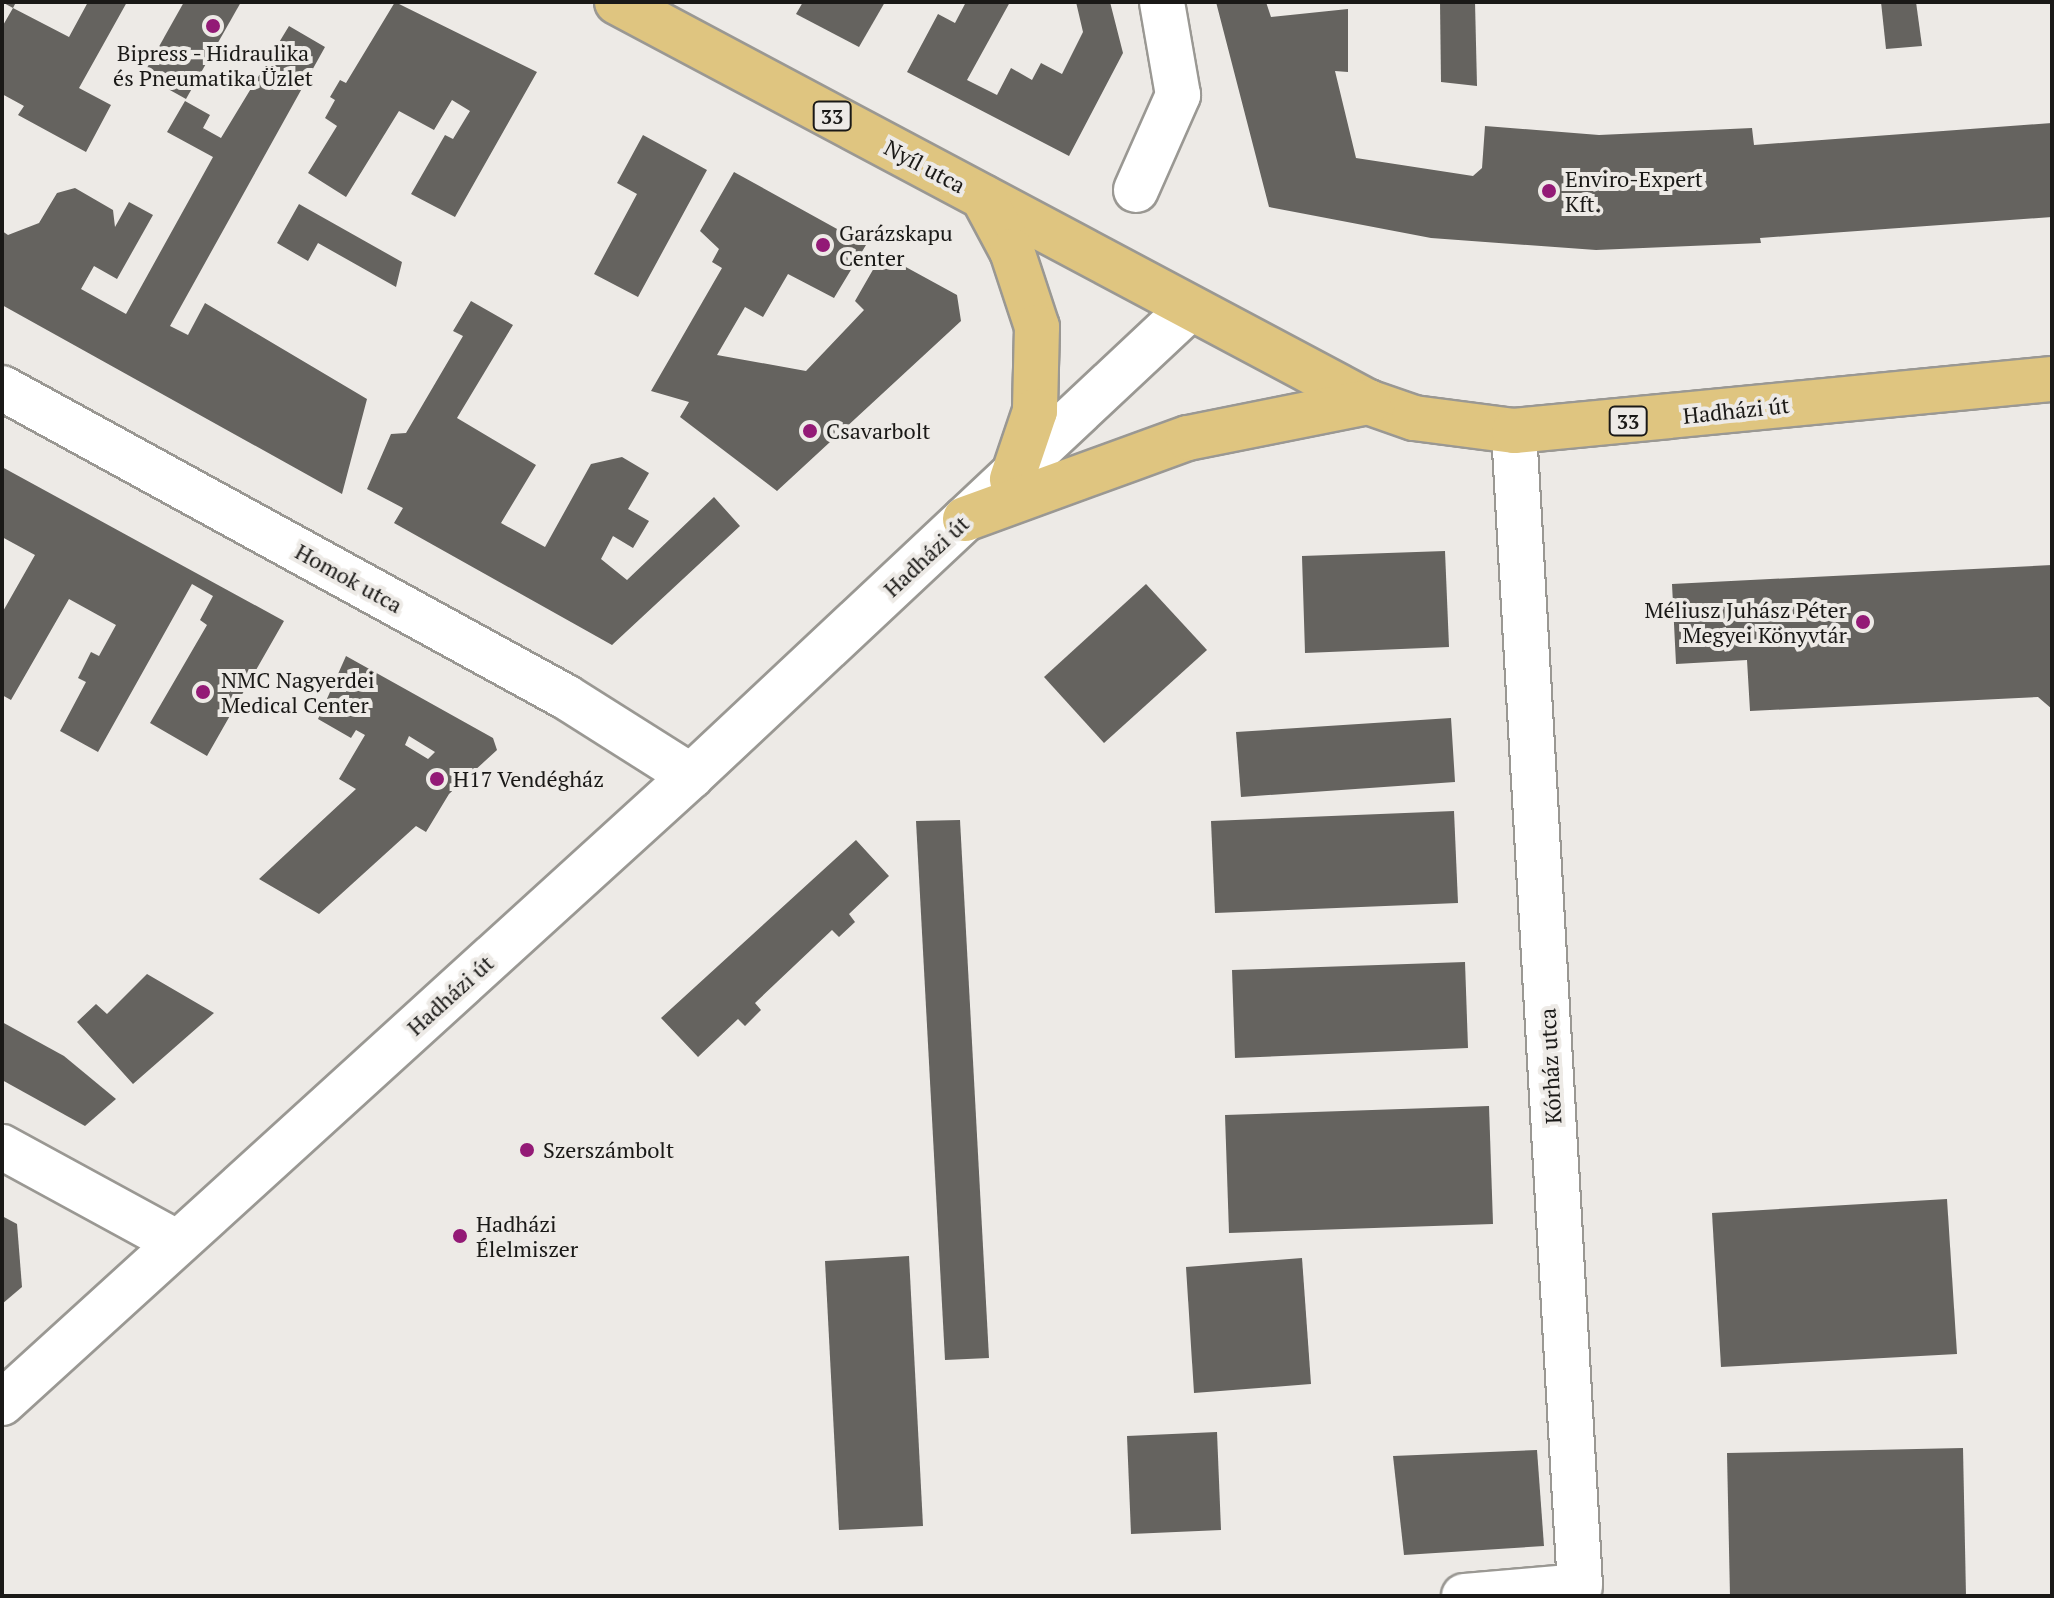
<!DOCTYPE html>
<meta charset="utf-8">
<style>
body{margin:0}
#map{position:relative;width:2054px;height:1598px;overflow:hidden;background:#edeae6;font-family:"PT Serif",serif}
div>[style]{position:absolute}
.building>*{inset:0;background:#65635f}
.roads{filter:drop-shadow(2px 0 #9a9893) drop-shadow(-2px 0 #9a9893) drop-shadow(0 2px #9a9893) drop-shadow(0 -2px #9a9893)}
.street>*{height:44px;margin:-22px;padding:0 22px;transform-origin:22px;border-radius:22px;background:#fff}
.secondary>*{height:44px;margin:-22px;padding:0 22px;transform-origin:22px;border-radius:22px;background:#fff}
.primary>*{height:44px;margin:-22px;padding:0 22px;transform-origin:22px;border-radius:22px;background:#dfc580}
.dots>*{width:22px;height:22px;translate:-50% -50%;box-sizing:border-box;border:4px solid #edeae6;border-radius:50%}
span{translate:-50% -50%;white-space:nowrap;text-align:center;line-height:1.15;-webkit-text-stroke:8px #edeae6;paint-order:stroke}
.shield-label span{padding:2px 6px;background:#edeae6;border:2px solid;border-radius:6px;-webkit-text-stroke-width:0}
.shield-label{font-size:20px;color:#1a1917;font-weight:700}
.poi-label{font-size:22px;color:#1a1917}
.left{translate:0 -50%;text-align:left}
.right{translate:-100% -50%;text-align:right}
.street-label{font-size:22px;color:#1a1917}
.frame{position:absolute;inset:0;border:4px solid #1a1917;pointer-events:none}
</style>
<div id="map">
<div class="building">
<div style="clip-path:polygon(2px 2px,16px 2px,13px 8px,69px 37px,88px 2px,127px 2px,79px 88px,111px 105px,86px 152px,18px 115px,24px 106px,2px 94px,2px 27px,13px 8px)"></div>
<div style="clip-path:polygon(184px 2px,241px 2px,186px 99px,143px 75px)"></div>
<div style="clip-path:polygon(395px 2px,537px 72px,455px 217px,411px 194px,445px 135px,453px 139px,470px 111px,452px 100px,434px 130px,399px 111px,346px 197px,308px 173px,337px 126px,325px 118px,335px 100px,330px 97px,340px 80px,346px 83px)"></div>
<div style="clip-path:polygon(803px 2px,885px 2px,859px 47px,796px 14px)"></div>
<div style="clip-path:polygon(966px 2px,1010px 2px,967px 80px,997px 95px,1011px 68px,1032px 80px,1041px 63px,1062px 74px,1083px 32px,1076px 2px,1110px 2px,1123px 53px,1069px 156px,907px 72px,938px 14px,955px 23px)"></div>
<div style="clip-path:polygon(1216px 2px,1266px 2px,1271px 17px,1348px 9px,1348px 72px,1335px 71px,1356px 158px,1473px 176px,1482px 168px,1485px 126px,1599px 135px,1752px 128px,1754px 145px,2052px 123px,2052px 217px,1760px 238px,1761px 243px,1596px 250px,1431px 238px,1269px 207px)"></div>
<div style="clip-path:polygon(1440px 2px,1475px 2px,1477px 86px,1441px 82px)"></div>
<div style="clip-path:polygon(1881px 2px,1916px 2px,1922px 46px,1886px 49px)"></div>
<div style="clip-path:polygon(289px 26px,325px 47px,170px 326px,188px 335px,205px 303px,367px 399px,342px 494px,2px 305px,2px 231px,8px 235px,39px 223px,57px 193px,75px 188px,113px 210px,115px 227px,129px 202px,153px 215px,117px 279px,94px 266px,81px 289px,126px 314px,213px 157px,167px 132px,185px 101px,210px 115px,203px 128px,221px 138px)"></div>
<div style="clip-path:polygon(643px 135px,707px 170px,638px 297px,594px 274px,637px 194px,617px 183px)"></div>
<div style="clip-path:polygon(734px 172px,866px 245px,834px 298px,788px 274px,763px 317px,745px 307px,717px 355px,806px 371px,864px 310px,855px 301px,882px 254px,957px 295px,961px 321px,777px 491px,680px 417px,689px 402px,651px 391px,722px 268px,712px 262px,719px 249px,700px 231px)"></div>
<div style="clip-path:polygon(299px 204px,402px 262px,396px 287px,318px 243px,308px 261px,277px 243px)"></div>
<div style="clip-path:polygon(471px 301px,513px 325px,457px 418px,536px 465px,501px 523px,545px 547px,591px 464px,622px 457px,649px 473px,628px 509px,649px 521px,633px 548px,613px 536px,601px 559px,627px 580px,714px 497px,740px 526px,612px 645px,394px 523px,403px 508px,367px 489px,391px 434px,406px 433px,463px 336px,453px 331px)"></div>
<div style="clip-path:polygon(2px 467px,284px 621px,207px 756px,150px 723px,207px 625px,200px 620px,213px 596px,192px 584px,98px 752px,60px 731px,86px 682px,78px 678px,91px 652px,99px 656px,116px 625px,69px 599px,11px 700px,2px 695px,2px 613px,35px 555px,2px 537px)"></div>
<div style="clip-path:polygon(1445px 551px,1449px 647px,1305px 653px,1302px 556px)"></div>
<div style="clip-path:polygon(2052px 565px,2052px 709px,2038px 697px,1750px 711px,1747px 660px,1676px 664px,1672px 584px)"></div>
<div style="clip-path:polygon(1146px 584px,1207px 650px,1104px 743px,1044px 677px)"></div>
<div style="clip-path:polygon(evenodd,346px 656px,493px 738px,497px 750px,449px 794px,426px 832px,416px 826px,319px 914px,259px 879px,356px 789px,339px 779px,365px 735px,356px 730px,351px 738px,318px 719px,346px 656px,409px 736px,435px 752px,428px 759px,405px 745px,409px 736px)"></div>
<div style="clip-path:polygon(1451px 718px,1455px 782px,1241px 797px,1236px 732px)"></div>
<div style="clip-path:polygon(1454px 811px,1458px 903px,1215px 913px,1211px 821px)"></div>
<div style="clip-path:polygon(960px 820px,989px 1358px,945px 1360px,916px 821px)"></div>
<div style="clip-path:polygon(856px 840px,889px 876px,849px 914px,855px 922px,839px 937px,832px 930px,755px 1003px,761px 1010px,745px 1026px,738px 1019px,698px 1057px,661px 1018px)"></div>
<div style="clip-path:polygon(1465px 962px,1468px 1048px,1235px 1058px,1232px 970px)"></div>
<div style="clip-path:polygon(147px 974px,214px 1013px,133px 1084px,77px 1022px,96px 1004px,107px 1014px)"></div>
<div style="clip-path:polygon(2px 1022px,64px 1056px,116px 1099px,85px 1126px,2px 1080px)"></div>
<div style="clip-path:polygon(1489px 1106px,1493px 1224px,1229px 1233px,1225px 1115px)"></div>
<div style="clip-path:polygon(1947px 1199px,1957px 1354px,1721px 1367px,1712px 1213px)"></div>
<div style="clip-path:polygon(2px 1216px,17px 1224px,22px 1287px,2px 1304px)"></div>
<div style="clip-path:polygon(909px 1256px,923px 1526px,839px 1530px,825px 1261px)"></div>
<div style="clip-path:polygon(1302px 1258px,1311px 1384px,1194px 1393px,1186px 1267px)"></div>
<div style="clip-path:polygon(1217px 1432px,1221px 1530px,1131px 1534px,1127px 1436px)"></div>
<div style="clip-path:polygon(1963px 1448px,1966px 1596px,1730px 1596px,1727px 1453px)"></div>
<div style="clip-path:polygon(1537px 1450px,1544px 1546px,1404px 1555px,1393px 1456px)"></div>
</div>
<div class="roads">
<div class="street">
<div style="left:1136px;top:190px;width:104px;rotate:-66.1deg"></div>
<div style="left:1178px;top:95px;width:94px;rotate:-99.8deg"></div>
<div style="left:2px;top:388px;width:643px;rotate:28.72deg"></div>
<div style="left:566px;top:697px;width:148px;rotate:32.3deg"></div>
<div style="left:2px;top:1147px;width:200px;rotate:28.6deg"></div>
<div style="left:1464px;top:1596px;width:116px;rotate:-4.9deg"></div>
<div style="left:1580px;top:1586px;width:1157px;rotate:-93.27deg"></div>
</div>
<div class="secondary">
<div style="left:2px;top:1403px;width:932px;rotate:-42.3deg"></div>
<div style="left:691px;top:776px;width:684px;rotate:-43.16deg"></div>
</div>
<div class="primary">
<div style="left:617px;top:2px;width:851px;rotate:28.04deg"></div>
<div style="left:1368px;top:402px;width:49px;rotate:19.2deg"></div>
<div style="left:1414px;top:418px;width:101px;rotate:7.4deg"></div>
<div style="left:1514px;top:431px;width:541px;rotate:-5.52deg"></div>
<div style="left:983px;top:197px;width:61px;rotate:61.8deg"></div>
<div style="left:1012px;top:251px;width:80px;rotate:71.8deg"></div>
<div style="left:1037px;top:327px;width:84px;rotate:91.4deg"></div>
<div style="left:1035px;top:411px;width:72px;rotate:108.7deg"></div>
<div style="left:965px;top:519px;width:237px;rotate:-20deg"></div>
<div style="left:1188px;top:438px;width:184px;rotate:-11.3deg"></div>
</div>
</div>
<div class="dots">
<div style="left:213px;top:26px;background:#931a76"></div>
<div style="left:1549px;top:191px;background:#931a76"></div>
<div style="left:823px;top:245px;background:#931a76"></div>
<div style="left:810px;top:431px;background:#931a76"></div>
<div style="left:1863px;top:622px;background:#931a76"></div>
<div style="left:203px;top:692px;background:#931a76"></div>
<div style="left:437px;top:779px;background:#931a76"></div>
<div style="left:527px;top:1150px;background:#931a76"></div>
<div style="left:460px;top:1236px;background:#931a76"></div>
</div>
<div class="shield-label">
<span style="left:832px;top:116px">33</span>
<span style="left:1628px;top:421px">33</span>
</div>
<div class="poi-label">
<span style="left:213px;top:65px">Bipress - Hidraulika<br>és Pneumatika Üzlet</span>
<span class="left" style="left:1565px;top:191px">Enviro-Expert<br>Kft.</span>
<span class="left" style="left:839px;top:245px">Garázskapu<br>Center</span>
<span class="left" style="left:826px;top:431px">Csavarbolt</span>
<span class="right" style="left:1847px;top:622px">Méliusz Juhász Péter<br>Megyei Könyvtár</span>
<span class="left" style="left:221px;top:692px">NMC Nagyerdei<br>Medical Center</span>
<span class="left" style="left:453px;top:779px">H17 Vendégház</span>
<span class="left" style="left:543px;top:1150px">Szerszámbolt</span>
<span class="left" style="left:476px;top:1236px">Hadházi<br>Élelmiszer</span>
</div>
<div class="street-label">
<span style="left:925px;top:166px;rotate:28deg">Nyíl utca</span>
<span style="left:1736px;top:410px;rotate:-6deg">Hadházi út</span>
<span style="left:926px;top:556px;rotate:-43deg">Hadházi út</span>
<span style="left:349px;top:578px;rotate:29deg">Homok utca</span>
<span style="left:450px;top:995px;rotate:-42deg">Hadházi út</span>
<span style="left:1550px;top:1066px;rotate:-93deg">Kórház utca</span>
</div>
<div class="frame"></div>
</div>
